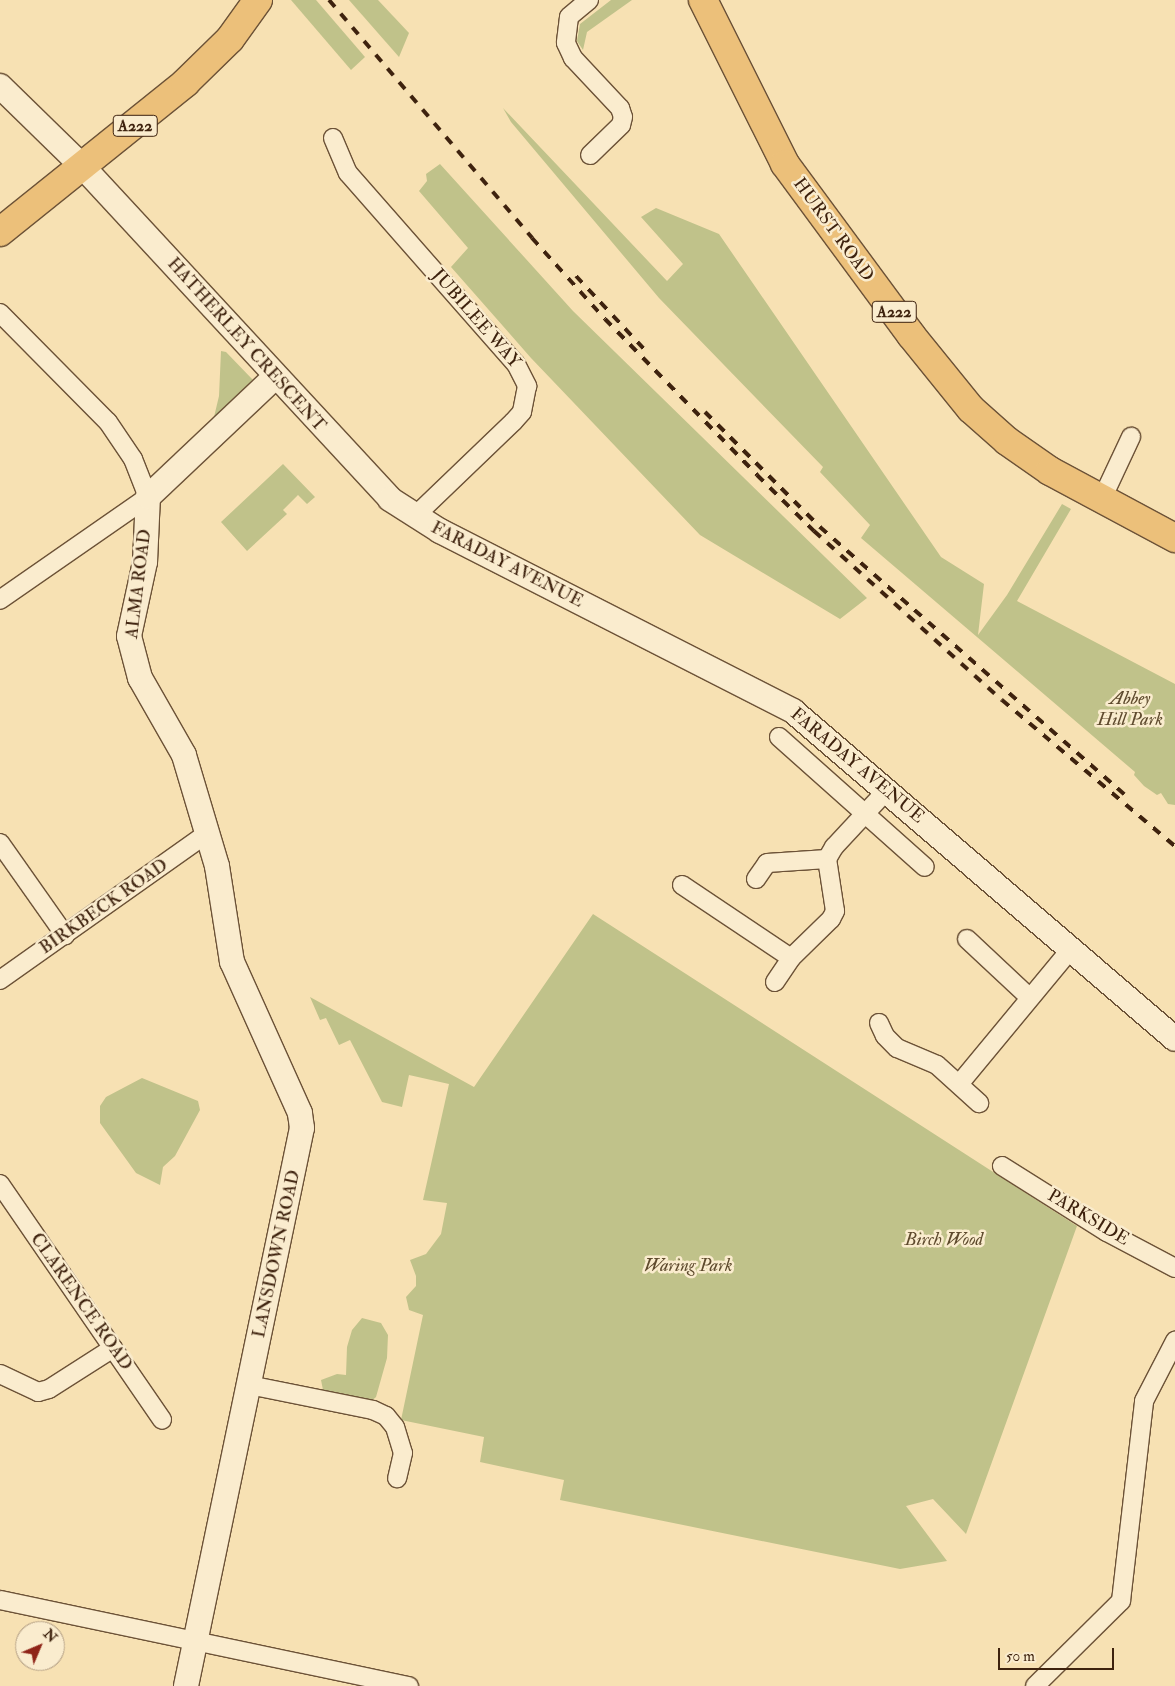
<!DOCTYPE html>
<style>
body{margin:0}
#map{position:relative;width:1175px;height:1686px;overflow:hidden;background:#f7e1b3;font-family:"IM FELL Double Pica",serif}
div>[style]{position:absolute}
.green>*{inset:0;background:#c0c28a}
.roads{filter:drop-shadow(1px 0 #6c5237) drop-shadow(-1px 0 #6c5237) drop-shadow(0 1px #6c5237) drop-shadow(0 -1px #6c5237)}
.street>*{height:18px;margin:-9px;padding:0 9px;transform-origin:9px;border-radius:9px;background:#faecce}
.secondary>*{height:24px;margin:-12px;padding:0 12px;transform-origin:12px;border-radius:12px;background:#faecce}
.primary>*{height:28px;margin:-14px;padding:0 14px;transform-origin:14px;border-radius:14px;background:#ecc07a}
.rail>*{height:4px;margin-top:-2px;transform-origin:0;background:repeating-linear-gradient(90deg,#3e220e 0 9px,transparent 0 18px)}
span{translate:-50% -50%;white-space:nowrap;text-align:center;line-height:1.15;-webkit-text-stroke:5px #faecce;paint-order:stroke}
.shield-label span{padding:1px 4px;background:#faecce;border:1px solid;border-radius:4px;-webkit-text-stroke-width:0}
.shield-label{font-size:16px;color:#3e220e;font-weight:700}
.street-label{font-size:18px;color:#3e220e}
.park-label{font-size:18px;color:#5e4a2d;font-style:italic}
.north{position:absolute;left:15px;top:1621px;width:50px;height:50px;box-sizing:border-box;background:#faecce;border:1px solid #af9b81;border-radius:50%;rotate:45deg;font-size:14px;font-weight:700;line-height:20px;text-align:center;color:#3e220e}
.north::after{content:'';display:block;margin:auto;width:18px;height:22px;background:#8f2418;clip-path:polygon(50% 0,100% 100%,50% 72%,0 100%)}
.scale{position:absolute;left:998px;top:1648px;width:116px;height:22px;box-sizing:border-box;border:2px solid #3e220e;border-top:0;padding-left:6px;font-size:15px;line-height:18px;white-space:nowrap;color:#3e220e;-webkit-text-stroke:4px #faecce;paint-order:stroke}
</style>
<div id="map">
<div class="green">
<div style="clip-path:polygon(291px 0,316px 0,365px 57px,351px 70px)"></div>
<div style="clip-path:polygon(349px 0,378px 0,409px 33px,399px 57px)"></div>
<div style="clip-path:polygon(611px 0,632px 0,587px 32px,583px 50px,577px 41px,580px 24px)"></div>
<div style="clip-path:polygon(503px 108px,667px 281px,683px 264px,641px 217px,656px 208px,719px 234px,941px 557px,984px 584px,978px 635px,1007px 595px,1062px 504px,1071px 509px,1017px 601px,1175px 684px,1175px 805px,1168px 804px,1161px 793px,1157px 795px,1144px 786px,1134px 775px,1135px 772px,861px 538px,870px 525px,820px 472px,823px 467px,659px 298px,511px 122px)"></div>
<div style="clip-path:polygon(440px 164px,573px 311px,867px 598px,840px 619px,700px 535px,531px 358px,451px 267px,468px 248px,419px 191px,427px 181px,426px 174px)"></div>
<div style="clip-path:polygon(221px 351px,226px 352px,253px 380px,214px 417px,219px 396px)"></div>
<div style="clip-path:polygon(283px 464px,315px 497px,307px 504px,298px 495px,283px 510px,287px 514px,247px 551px,221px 522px)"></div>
<div style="clip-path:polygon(593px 914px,1077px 1226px,966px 1534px,933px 1499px,906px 1506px,947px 1561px,900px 1569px,560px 1500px,564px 1480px,480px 1462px,484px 1437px,401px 1420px,423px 1315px,409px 1310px,406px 1297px,416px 1286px,416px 1276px,410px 1260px,426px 1254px,441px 1234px,447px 1203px,423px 1200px,449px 1084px,409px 1075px,402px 1107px,382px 1102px,350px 1040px,339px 1045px,326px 1018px,320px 1020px,310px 997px,474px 1087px)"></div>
<div style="clip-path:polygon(142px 1078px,198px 1101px,200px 1110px,175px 1156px,163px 1167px,160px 1185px,136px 1173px,100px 1123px,100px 1106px,106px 1097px)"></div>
<div style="clip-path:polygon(362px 1318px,381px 1323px,388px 1335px,387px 1358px,376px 1397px,368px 1404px,324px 1395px,321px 1380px,337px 1374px,346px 1375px,347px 1347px,352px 1330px)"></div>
</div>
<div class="roads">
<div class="street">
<div style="left:589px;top:0;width:26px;rotate:140deg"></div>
<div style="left:569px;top:17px;width:26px;rotate:97deg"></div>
<div style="left:566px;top:43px;width:17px;rotate:65deg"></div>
<div style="left:573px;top:58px;width:69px;rotate:46.8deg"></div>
<div style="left:620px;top:108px;width:9px;rotate:72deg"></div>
<div style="left:623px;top:117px;width:8px;rotate:104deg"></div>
<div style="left:621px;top:125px;width:43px;rotate:135.9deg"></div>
<div style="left:333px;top:138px;width:38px;rotate:67deg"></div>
<div style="left:348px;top:173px;width:254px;rotate:48.7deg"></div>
<div style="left:516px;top:364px;width:25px;rotate:63deg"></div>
<div style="left:527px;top:386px;width:26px;rotate:101deg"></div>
<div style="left:522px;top:412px;width:13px;rotate:132deg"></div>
<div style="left:513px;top:422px;width:136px;rotate:136.2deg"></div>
<div style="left:0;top:313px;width:153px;rotate:45.3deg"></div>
<div style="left:108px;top:422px;width:45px;rotate:56deg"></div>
<div style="left:133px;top:459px;width:41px;rotate:68.5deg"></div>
<div style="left:148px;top:497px;width:180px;rotate:145.2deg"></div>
<div style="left:1101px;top:501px;width:71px;rotate:-64.9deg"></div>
<div style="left:779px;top:737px;width:195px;rotate:41.7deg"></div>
<div style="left:0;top:843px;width:113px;rotate:54.8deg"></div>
<div style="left:756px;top:879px;width:19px;rotate:-55deg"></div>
<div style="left:767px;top:863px;width:60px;rotate:-3.8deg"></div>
<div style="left:682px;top:885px;width:131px;rotate:33.8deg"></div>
<div style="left:791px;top:958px;width:56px;rotate:-44.3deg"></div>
<div style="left:831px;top:919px;width:9px;rotate:-63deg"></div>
<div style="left:835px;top:911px;width:53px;rotate:-98.7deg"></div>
<div style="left:827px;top:859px;width:14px;rotate:-60deg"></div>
<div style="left:834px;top:847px;width:78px;rotate:-47.1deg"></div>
<div style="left:967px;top:939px;width:85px;rotate:43.1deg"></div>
<div style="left:0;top:980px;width:255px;rotate:-35.3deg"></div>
<div style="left:775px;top:982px;width:29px;rotate:-56deg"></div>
<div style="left:879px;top:1023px;width:14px;rotate:65deg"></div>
<div style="left:885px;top:1036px;width:17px;rotate:45deg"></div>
<div style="left:897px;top:1048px;width:43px;rotate:23deg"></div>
<div style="left:937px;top:1065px;width:57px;rotate:42.1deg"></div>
<div style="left:960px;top:1083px;width:173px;rotate:-50.4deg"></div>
<div style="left:1002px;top:1166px;width:124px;rotate:32.2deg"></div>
<div style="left:1107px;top:1232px;width:77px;rotate:27.9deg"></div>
<div style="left:0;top:1184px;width:286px;rotate:55.5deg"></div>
<div style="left:0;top:1374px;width:42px;rotate:25.3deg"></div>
<div style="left:38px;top:1392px;width:11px;rotate:-15deg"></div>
<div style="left:49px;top:1389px;width:76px;rotate:-32.6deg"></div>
<div style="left:249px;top:1385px;width:126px;rotate:11.4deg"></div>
<div style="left:373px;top:1410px;width:14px;rotate:25deg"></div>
<div style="left:386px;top:1416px;width:14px;rotate:51deg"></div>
<div style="left:395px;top:1427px;width:27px;rotate:73deg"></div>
<div style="left:403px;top:1453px;width:26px;rotate:103deg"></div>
<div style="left:0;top:1600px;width:418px;rotate:11.9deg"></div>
<div style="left:1035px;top:1686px;width:121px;rotate:-44.7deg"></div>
<div style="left:1121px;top:1601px;width:201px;rotate:-83.4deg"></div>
<div style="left:1144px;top:1401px;width:68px;rotate:-62.7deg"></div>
</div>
<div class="secondary">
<div style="left:0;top:86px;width:116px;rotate:44.3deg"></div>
<div style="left:83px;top:167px;width:452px;rotate:47.2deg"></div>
<div style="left:390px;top:499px;width:59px;rotate:32.6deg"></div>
<div style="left:440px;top:531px;width:396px;rotate:27deg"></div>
<div style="left:793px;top:711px;width:503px;rotate:40.65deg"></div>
<div style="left:186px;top:1686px;width:570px;rotate:-78.26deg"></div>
<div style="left:302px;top:1128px;width:15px;rotate:-98deg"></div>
<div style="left:300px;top:1113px;width:166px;rotate:-114.2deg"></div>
<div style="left:232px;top:962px;width:97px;rotate:-98.9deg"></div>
<div style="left:217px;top:866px;width:116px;rotate:-106.6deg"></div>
<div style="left:184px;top:755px;width:89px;rotate:-119.7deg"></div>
<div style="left:140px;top:678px;width:43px;rotate:-104.7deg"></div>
<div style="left:129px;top:636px;width:76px;rotate:-77.8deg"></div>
<div style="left:145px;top:562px;width:65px;rotate:-87.4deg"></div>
<div style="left:148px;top:497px;width:175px;rotate:-43.4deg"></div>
</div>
<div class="primary">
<div style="left:703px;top:0;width:183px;rotate:63.4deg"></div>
<div style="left:785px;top:164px;width:212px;rotate:53.6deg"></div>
<div style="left:911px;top:335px;width:95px;rotate:51deg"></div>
<div style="left:971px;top:409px;width:48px;rotate:41.6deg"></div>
<div style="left:1007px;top:441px;width:52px;rotate:34.9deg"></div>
<div style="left:1050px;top:471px;width:142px;rotate:28.2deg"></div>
<div style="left:0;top:232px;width:238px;rotate:-38.8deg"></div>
<div style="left:185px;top:83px;width:63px;rotate:-44.4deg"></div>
<div style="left:230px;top:39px;width:48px;rotate:-54.3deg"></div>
</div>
</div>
<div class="rail">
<div style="left:329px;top:0;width:313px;rotate:49.5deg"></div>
<div style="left:532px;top:238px;width:109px;rotate:48deg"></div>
<div style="left:605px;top:319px;width:218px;rotate:45.7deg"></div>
<div style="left:757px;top:475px;width:80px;rotate:44.5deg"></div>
<div style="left:814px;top:531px;width:253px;rotate:42deg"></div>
<div style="left:1002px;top:700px;width:226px;rotate:40.2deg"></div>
<div style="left:576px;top:276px;width:103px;rotate:47deg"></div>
<div style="left:705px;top:412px;width:163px;rotate:45deg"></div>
<div style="left:820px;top:527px;width:405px;rotate:41.3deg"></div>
</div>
<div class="shield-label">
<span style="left:135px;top:126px">A222</span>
<span style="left:894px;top:312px">A222</span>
</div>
<div class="street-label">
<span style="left:833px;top:230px;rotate:54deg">HURST ROAD</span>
<span style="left:476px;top:319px;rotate:49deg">JUBILEE WAY</span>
<span style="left:246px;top:345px;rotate:48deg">HATHERLEY CRESCENT</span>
<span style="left:507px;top:565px;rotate:27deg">FARADAY AVENUE</span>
<span style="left:139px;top:584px;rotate:-83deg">ALMA ROAD</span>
<span style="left:857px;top:766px;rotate:40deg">FARADAY AVENUE</span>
<span style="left:104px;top:907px;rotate:-35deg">BIRKBECK ROAD</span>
<span style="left:1088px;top:1218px;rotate:31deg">PARKSIDE</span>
<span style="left:277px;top:1254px;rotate:-78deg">LANSDOWN ROAD</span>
<span style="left:81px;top:1302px;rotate:55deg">CLARENCE ROAD</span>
</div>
<div class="park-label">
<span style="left:1130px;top:710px">Abbey<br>Hill Park</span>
<span style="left:944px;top:1240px">Birch Wood</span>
<span style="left:688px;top:1266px">Waring Park</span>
</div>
<div class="north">N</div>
<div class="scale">50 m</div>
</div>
